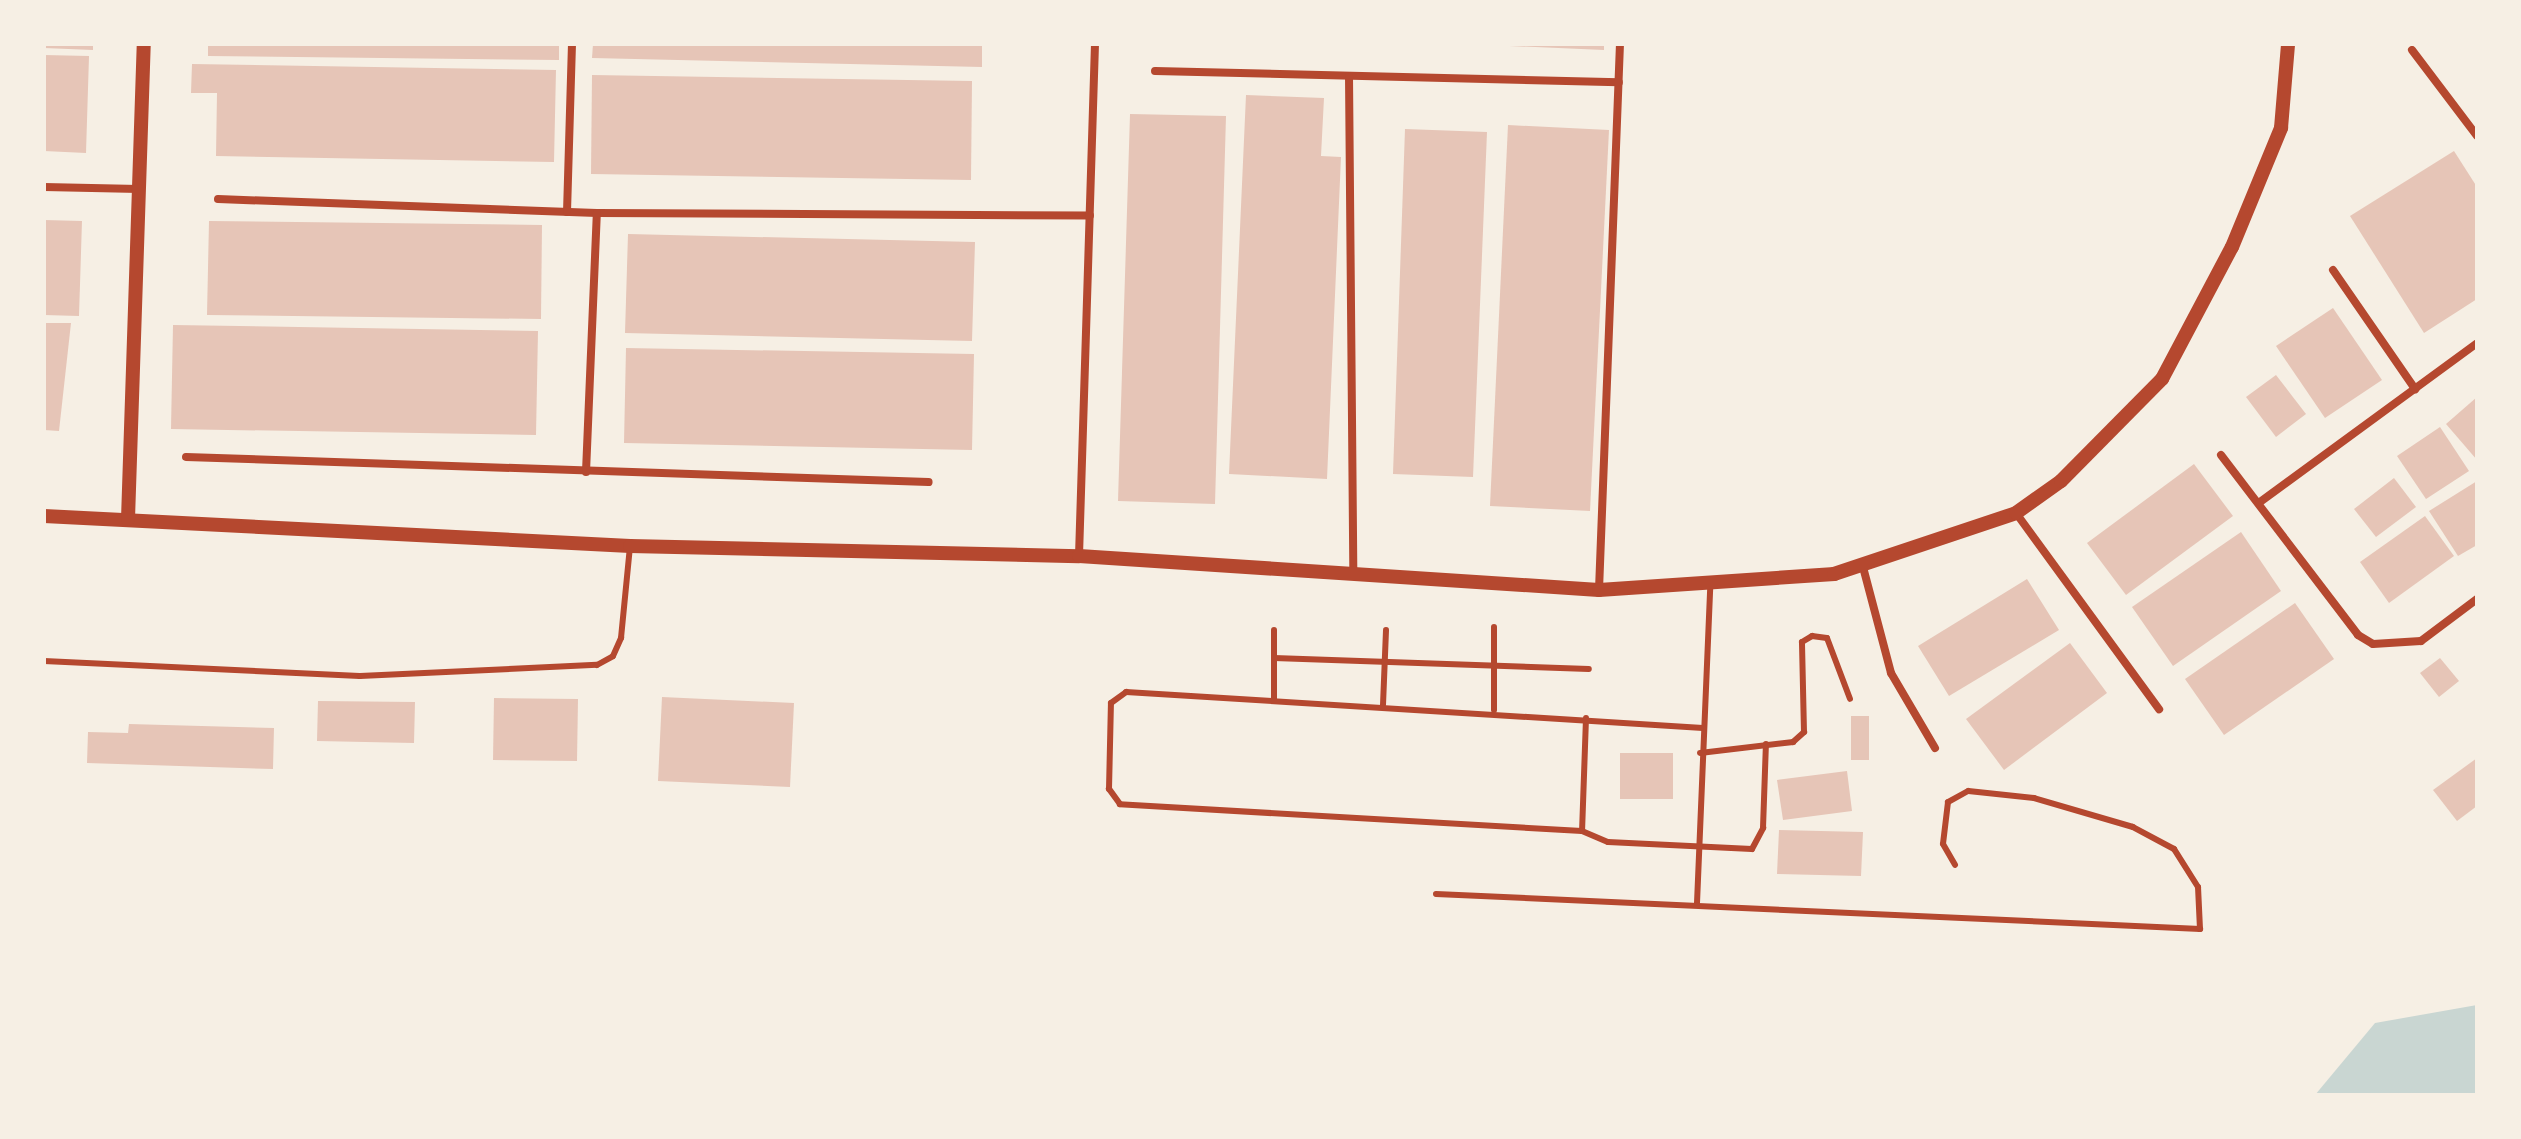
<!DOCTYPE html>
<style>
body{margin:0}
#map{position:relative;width:2521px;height:1139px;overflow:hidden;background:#f6efe4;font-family:"Sofia Sans Condensed",sans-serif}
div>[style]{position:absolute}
.water>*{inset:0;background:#c9d6d2}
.building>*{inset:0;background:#e6c5b7}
.service>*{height:6px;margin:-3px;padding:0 3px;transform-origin:3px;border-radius:3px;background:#b5482f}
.minor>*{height:8px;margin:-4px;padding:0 4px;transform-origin:4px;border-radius:4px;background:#b5482f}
.tertiary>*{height:14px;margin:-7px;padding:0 7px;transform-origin:7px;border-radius:7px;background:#b5482f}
span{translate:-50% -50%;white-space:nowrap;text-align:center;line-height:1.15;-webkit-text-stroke:7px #f6efe4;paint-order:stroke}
.frame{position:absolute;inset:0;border:46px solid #f6efe4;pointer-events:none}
</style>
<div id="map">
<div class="water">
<div style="clip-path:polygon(2477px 1005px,2477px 1095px,2315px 1095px,2375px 1023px)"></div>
</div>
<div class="building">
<div style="clip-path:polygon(44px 44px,93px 44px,93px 50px,44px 48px)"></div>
<div style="clip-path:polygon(208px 44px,559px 44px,559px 60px,208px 56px)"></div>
<div style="clip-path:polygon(593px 44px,982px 44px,982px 67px,592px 58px)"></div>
<div style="clip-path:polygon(1465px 44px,1604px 44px,1604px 50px)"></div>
<div style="clip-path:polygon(44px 55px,89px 56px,86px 153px,44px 151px)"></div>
<div style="clip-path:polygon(192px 64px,556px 70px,554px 162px,216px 156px,217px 93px,191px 93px)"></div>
<div style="clip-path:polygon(592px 75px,972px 81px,971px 180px,591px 174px)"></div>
<div style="clip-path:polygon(1246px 95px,1324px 98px,1321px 156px,1341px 157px,1327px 479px,1229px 474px)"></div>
<div style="clip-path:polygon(1130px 114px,1226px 116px,1215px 504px,1118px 501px)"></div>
<div style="clip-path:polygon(1508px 125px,1609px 130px,1590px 511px,1490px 506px)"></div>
<div style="clip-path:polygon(1405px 129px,1487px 132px,1473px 477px,1393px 474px)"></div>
<div style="clip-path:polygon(2454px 151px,2477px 187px,2477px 299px,2424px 333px,2350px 216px)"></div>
<div style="clip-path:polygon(44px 220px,82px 221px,79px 316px,44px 315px)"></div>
<div style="clip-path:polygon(209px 221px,542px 225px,541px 319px,207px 315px)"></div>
<div style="clip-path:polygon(628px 234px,975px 242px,972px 341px,625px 333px)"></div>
<div style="clip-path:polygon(2333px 308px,2382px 380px,2325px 418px,2276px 346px)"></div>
<div style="clip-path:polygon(44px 323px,71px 323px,59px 431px,44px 430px)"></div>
<div style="clip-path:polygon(173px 325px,538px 331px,536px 435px,171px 429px)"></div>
<div style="clip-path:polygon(626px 348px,974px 354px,972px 450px,624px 443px)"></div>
<div style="clip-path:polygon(2276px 375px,2306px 414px,2276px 437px,2246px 397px)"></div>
<div style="clip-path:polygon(2477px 397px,2477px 460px,2446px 424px)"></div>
<div style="clip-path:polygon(2440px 427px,2469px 471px,2426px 499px,2397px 456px)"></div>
<div style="clip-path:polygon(2194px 464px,2233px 516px,2126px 595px,2087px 543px)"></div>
<div style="clip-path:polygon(2394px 478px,2416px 507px,2376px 537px,2354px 509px)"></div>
<div style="clip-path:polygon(2477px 481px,2477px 545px,2458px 556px,2429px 511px)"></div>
<div style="clip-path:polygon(2425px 516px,2454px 556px,2389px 603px,2360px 562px)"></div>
<div style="clip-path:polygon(2241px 532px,2281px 591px,2173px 666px,2132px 607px)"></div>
<div style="clip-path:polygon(2027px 579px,2059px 630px,1949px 696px,1918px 646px)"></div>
<div style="clip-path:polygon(2295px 603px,2334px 659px,2224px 735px,2185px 679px)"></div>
<div style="clip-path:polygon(2070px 643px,2107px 693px,2004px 770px,1966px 719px)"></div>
<div style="clip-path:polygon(2440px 658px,2459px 681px,2439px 697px,2420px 673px)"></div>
<div style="clip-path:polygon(662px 697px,794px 703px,790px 787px,658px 781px)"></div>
<div style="clip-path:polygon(494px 698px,578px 699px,577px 761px,493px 760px)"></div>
<div style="clip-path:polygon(318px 701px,415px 702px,414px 743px,317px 741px)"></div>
<div style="clip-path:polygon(1851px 716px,1869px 716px,1869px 760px,1851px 760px)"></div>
<div style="clip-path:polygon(129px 724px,274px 728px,273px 769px,87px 763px,88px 732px,128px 733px)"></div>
<div style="clip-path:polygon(1620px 753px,1673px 753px,1673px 799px,1620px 799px)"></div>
<div style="clip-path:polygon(2477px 758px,2477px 806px,2457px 821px,2433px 790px)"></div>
<div style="clip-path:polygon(1847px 771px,1852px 811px,1783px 820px,1777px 780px)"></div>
<div style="clip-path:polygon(1779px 830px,1863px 832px,1861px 876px,1777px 874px)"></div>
</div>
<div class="service">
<div style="left:1494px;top:627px;width:83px;rotate:90deg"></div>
<div style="left:1274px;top:658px;width:315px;rotate:2deg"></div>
<div style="left:44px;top:661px;width:316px;rotate:2.7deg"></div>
<div style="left:360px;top:676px;width:237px;rotate:-2.7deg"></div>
<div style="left:597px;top:665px;width:18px;rotate:-29deg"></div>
<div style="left:613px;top:656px;width:20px;rotate:-66deg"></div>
<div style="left:621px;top:638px;width:92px;rotate:-84.4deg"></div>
<div style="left:1274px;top:699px;width:69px;rotate:-90deg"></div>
<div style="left:1383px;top:705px;width:75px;rotate:-87.7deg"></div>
<div style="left:1586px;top:718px;width:113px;rotate:92deg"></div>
<div style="left:1582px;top:831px;width:28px;rotate:23deg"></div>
<div style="left:1608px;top:842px;width:144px;rotate:2.8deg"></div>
<div style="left:1752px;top:849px;width:24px;rotate:-62deg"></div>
<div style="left:1763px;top:828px;width:84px;rotate:-88deg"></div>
<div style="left:1700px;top:753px;width:94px;rotate:-6.7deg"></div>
<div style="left:1793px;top:742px;width:15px;rotate:-42deg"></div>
<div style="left:1804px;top:732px;width:90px;rotate:-91.3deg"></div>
<div style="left:1802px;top:642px;width:12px;rotate:-31deg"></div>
<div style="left:1812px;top:636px;width:15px;rotate:8deg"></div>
<div style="left:1827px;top:638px;width:65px;rotate:69.3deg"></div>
<div style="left:1582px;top:831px;width:463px;rotate:-176.7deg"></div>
<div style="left:1120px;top:804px;width:19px;rotate:-126deg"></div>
<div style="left:1109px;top:789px;width:86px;rotate:-88.7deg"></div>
<div style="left:1111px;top:703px;width:19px;rotate:-36deg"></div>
<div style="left:1126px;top:692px;width:578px;rotate:3.57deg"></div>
<div style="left:1436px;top:894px;width:765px;rotate:2.62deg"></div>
<div style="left:2200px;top:929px;width:42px;rotate:-92.7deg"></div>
<div style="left:2198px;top:887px;width:45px;rotate:-122.3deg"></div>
<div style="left:2174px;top:849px;width:47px;rotate:-151.8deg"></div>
<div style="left:2133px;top:827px;width:103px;rotate:-163.7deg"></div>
<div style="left:2034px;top:798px;width:66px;rotate:-173.9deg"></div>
<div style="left:1968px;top:791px;width:23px;rotate:151deg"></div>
<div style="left:1948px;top:802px;width:42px;rotate:96.8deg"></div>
<div style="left:1943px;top:844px;width:24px;rotate:60deg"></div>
<div style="left:1697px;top:903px;width:315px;rotate:-87.6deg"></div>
</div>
<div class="minor">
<div style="left:2412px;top:50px;width:108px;rotate:52.9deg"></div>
<div style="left:1155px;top:71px;width:464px;rotate:1.4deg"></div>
<div style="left:1349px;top:76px;width:495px;rotate:89.5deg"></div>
<div style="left:44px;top:187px;width:95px;rotate:1.2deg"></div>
<div style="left:218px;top:199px;width:379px;rotate:2.1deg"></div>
<div style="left:597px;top:213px;width:493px;rotate:0.3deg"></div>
<div style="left:567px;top:212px;width:168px;rotate:-88.3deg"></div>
<div style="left:2333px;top:270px;width:145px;rotate:55.4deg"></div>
<div style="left:2221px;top:455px;width:226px;rotate:52.7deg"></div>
<div style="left:2358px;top:635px;width:17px;rotate:31deg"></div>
<div style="left:2373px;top:644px;width:48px;rotate:-3.6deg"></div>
<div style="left:2421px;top:641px;width:70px;rotate:-36.9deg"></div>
<div style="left:186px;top:457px;width:743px;rotate:1.93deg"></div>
<div style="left:586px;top:472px;width:259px;rotate:-87.6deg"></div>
<div style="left:2260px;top:502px;width:269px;rotate:-36.2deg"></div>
<div style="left:2016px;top:513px;width:243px;rotate:53.9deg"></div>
<div style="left:1079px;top:556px;width:512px;rotate:-88.21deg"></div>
<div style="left:1863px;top:567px;width:110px;rotate:75.2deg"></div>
<div style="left:1891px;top:673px;width:87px;rotate:59.6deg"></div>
<div style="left:1599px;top:590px;width:546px;rotate:-87.8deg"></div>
</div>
<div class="tertiary">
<div style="left:44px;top:516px;width:587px;rotate:2.93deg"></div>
<div style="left:630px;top:546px;width:449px;rotate:1.3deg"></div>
<div style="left:1079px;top:556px;width:521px;rotate:3.74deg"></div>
<div style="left:1599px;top:590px;width:236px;rotate:-3.9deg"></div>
<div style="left:1834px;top:574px;width:192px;rotate:-18.5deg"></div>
<div style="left:2016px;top:513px;width:55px;rotate:-35.4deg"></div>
<div style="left:2061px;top:481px;width:144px;rotate:-45.3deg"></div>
<div style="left:2162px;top:379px;width:149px;rotate:-62.1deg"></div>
<div style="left:2232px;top:247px;width:129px;rotate:-67.6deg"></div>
<div style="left:2281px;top:128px;width:84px;rotate:-85.2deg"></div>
<div style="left:128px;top:519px;width:475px;rotate:-88.1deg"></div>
</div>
<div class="frame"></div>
</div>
